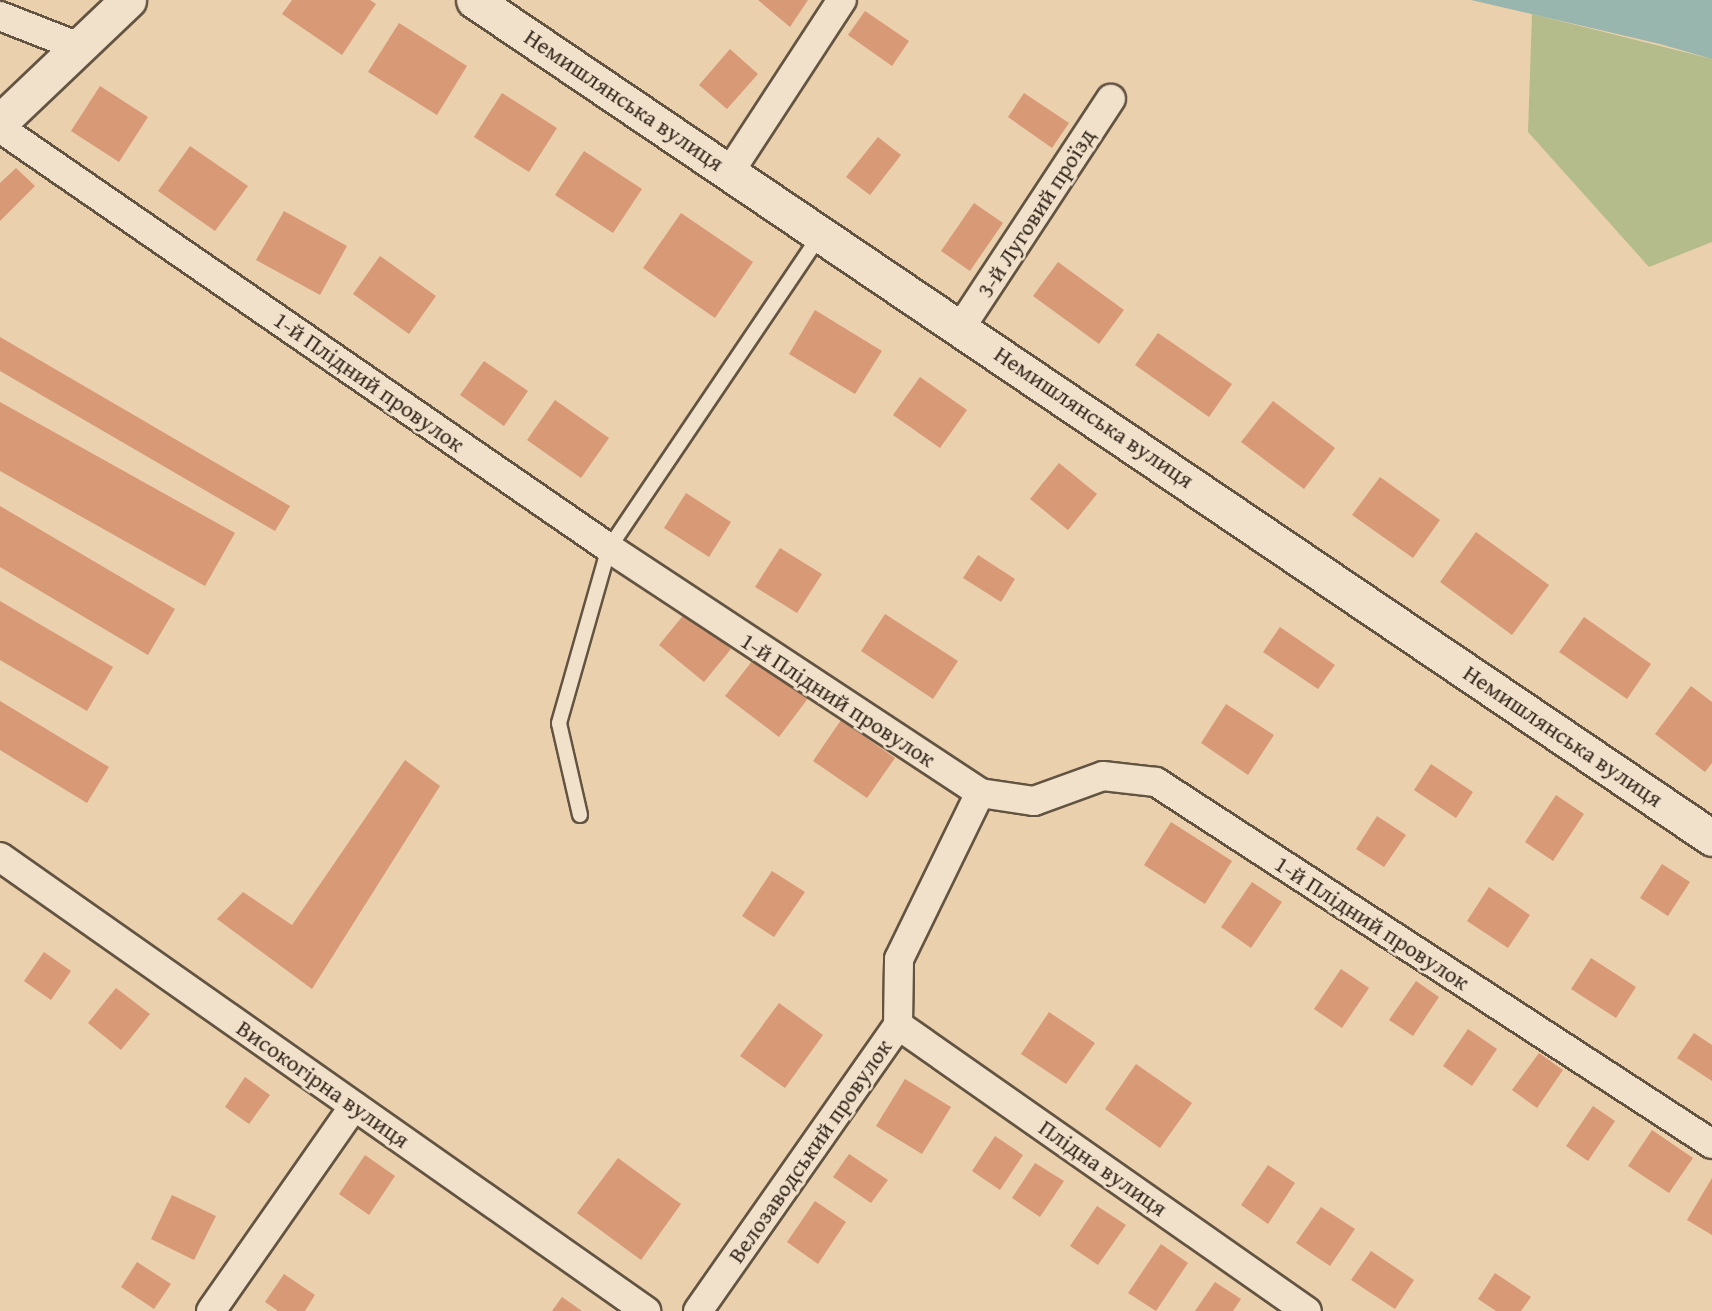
<!DOCTYPE html>
<meta charset="utf-8">
<style>
body{margin:0}
#map{position:relative;width:1712px;height:1311px;overflow:hidden;background:#ead0ad;font-family:"Gentium Book Plus",serif}
div>[style]{position:absolute}
.green>*{inset:0;background:#b4bc8c}
.water>*{inset:0;background:#98b6ad}
.building>*{inset:0;background:#d89977}
.roads{filter:drop-shadow(2px 0 #635442) drop-shadow(-2px 0 #635442) drop-shadow(0 2px #635442) drop-shadow(0 -2px #635442)}
.service>*{height:14px;margin:-7px;padding:0 7px;transform-origin:7px;border-radius:7px;background:#f1e0ca}
.minor>*{height:28px;margin:-14px;padding:0 14px;transform-origin:14px;border-radius:14px;background:#f1e0ca}
.tertiary>*{height:35px;margin:-17.5px;padding:0 17.5px;transform-origin:17.5px;border-radius:17.5px;background:#f1e0ca}
span{translate:-50% -50%;white-space:nowrap;text-align:center;line-height:1.15;-webkit-text-stroke:5px #f1e0ca;paint-order:stroke}
.street-label{font-size:23px;color:#362b1f}
</style>
<div id="map">
<div class="green">
<div style="clip-path:polygon(1532px 14px,1712px 59px,1712px 242px,1649px 267px,1528px 132px)"></div>
</div>
<div class="water">
<div style="clip-path:polygon(1471px 0,1712px 0,1712px 59px,1660px 44px)"></div>
</div>
<div class="building">
<div style="clip-path:polygon(292px 0,370px 0,376px 4px,342px 55px,282px 14px)"></div>
<div style="clip-path:polygon(758px 0,808px 0,790px 27px)"></div>
<div style="clip-path:polygon(865px 11px,909px 41px,892px 66px,848px 35px)"></div>
<div style="clip-path:polygon(399px 23px,467px 66px,437px 115px,368px 72px)"></div>
<div style="clip-path:polygon(730px 49px,758px 74px,727px 109px,699px 85px)"></div>
<div style="clip-path:polygon(100px 86px,148px 117px,119px 162px,71px 131px)"></div>
<div style="clip-path:polygon(502px 93px,557px 128px,529px 172px,474px 137px)"></div>
<div style="clip-path:polygon(1024px 93px,1069px 123px,1052px 148px,1008px 117px)"></div>
<div style="clip-path:polygon(878px 137px,901px 155px,870px 195px,846px 177px)"></div>
<div style="clip-path:polygon(190px 146px,248px 186px,215px 231px,158px 191px)"></div>
<div style="clip-path:polygon(584px 151px,642px 189px,613px 233px,555px 195px)"></div>
<div style="clip-path:polygon(16px 168px,35px 186px,0 221px,0 183px)"></div>
<div style="clip-path:polygon(974px 203px,1003px 223px,970px 271px,941px 251px)"></div>
<div style="clip-path:polygon(284px 211px,347px 246px,320px 295px,256px 260px)"></div>
<div style="clip-path:polygon(681px 213px,753px 262px,715px 318px,643px 268px)"></div>
<div style="clip-path:polygon(380px 256px,436px 296px,409px 334px,353px 294px)"></div>
<div style="clip-path:polygon(1058px 262px,1124px 310px,1099px 344px,1033px 296px)"></div>
<div style="clip-path:polygon(815px 310px,882px 351px,855px 394px,789px 354px)"></div>
<div style="clip-path:polygon(1158px 333px,1232px 384px,1209px 417px,1135px 365px)"></div>
<div style="clip-path:polygon(0 337px,290px 506px,275px 531px,0 371px)"></div>
<div style="clip-path:polygon(484px 361px,528px 391px,504px 426px,460px 395px)"></div>
<div style="clip-path:polygon(920px 377px,967px 410px,940px 448px,893px 415px)"></div>
<div style="clip-path:polygon(555px 400px,609px 438px,581px 478px,527px 440px)"></div>
<div style="clip-path:polygon(1273px 401px,1335px 448px,1304px 489px,1241px 442px)"></div>
<div style="clip-path:polygon(0 402px,235px 533px,205px 586px,0 471px)"></div>
<div style="clip-path:polygon(1059px 463px,1097px 494px,1068px 530px,1030px 499px)"></div>
<div style="clip-path:polygon(1380px 477px,1440px 520px,1413px 558px,1352px 515px)"></div>
<div style="clip-path:polygon(686px 493px,731px 522px,709px 557px,664px 528px)"></div>
<div style="clip-path:polygon(0 506px,175px 609px,148px 655px,0 567px)"></div>
<div style="clip-path:polygon(1476px 532px,1549px 585px,1512px 635px,1440px 582px)"></div>
<div style="clip-path:polygon(780px 548px,822px 574px,797px 613px,755px 587px)"></div>
<div style="clip-path:polygon(978px 555px,1015px 579px,1001px 602px,963px 578px)"></div>
<div style="clip-path:polygon(0 601px,113px 667px,87px 711px,0 660px)"></div>
<div style="clip-path:polygon(686px 612px,731px 649px,704px 682px,659px 645px)"></div>
<div style="clip-path:polygon(885px 614px,958px 661px,933px 699px,861px 651px)"></div>
<div style="clip-path:polygon(1584px 617px,1651px 664px,1627px 699px,1559px 652px)"></div>
<div style="clip-path:polygon(1280px 627px,1335px 665px,1318px 689px,1263px 652px)"></div>
<div style="clip-path:polygon(756px 656px,809px 697px,779px 737px,725px 696px)"></div>
<div style="clip-path:polygon(1691px 686px,1712px 702px,1712px 763px,1705px 772px,1655px 734px)"></div>
<div style="clip-path:polygon(0 701px,109px 767px,87px 803px,0 750px)"></div>
<div style="clip-path:polygon(1226px 704px,1274px 735px,1248px 775px,1201px 743px)"></div>
<div style="clip-path:polygon(841px 720px,895px 758px,867px 798px,813px 761px)"></div>
<div style="clip-path:polygon(405px 760px,440px 786px,312px 989px,217px 919px,243px 892px,292px 925px)"></div>
<div style="clip-path:polygon(1431px 764px,1473px 792px,1456px 818px,1414px 790px)"></div>
<div style="clip-path:polygon(1556px 795px,1584px 814px,1553px 861px,1525px 842px)"></div>
<div style="clip-path:polygon(1377px 816px,1406px 835px,1384px 867px,1356px 849px)"></div>
<div style="clip-path:polygon(1171px 822px,1232px 861px,1205px 904px,1144px 865px)"></div>
<div style="clip-path:polygon(1662px 864px,1690px 882px,1668px 916px,1640px 898px)"></div>
<div style="clip-path:polygon(772px 871px,805px 892px,774px 937px,742px 916px)"></div>
<div style="clip-path:polygon(1252px 882px,1282px 902px,1251px 948px,1221px 927px)"></div>
<div style="clip-path:polygon(1489px 887px,1530px 915px,1508px 948px,1467px 921px)"></div>
<div style="clip-path:polygon(44px 952px,71px 971px,51px 1000px,24px 981px)"></div>
<div style="clip-path:polygon(1591px 958px,1636px 987px,1616px 1018px,1571px 989px)"></div>
<div style="clip-path:polygon(1341px 969px,1369px 988px,1342px 1028px,1314px 1009px)"></div>
<div style="clip-path:polygon(1416px 981px,1439px 997px,1413px 1036px,1389px 1020px)"></div>
<div style="clip-path:polygon(116px 988px,150px 1014px,121px 1050px,88px 1023px)"></div>
<div style="clip-path:polygon(779px 1003px,823px 1035px,785px 1088px,740px 1056px)"></div>
<div style="clip-path:polygon(1049px 1012px,1095px 1043px,1066px 1084px,1021px 1054px)"></div>
<div style="clip-path:polygon(1468px 1029px,1497px 1049px,1472px 1086px,1443px 1066px)"></div>
<div style="clip-path:polygon(1694px 1033px,1712px 1045px,1712px 1081px,1677px 1058px)"></div>
<div style="clip-path:polygon(1539px 1053px,1563px 1070px,1537px 1108px,1512px 1090px)"></div>
<div style="clip-path:polygon(1136px 1064px,1192px 1103px,1160px 1148px,1105px 1109px)"></div>
<div style="clip-path:polygon(245px 1077px,270px 1095px,249px 1124px,225px 1107px)"></div>
<div style="clip-path:polygon(905px 1079px,951px 1107px,922px 1154px,876px 1126px)"></div>
<div style="clip-path:polygon(1593px 1106px,1615px 1121px,1588px 1161px,1566px 1146px)"></div>
<div style="clip-path:polygon(1652px 1130px,1693px 1158px,1669px 1193px,1628px 1166px)"></div>
<div style="clip-path:polygon(995px 1136px,1023px 1155px,1000px 1190px,972px 1171px)"></div>
<div style="clip-path:polygon(849px 1154px,888px 1180px,871px 1203px,833px 1177px)"></div>
<div style="clip-path:polygon(365px 1155px,395px 1176px,369px 1215px,339px 1194px)"></div>
<div style="clip-path:polygon(618px 1158px,681px 1204px,641px 1260px,577px 1213px)"></div>
<div style="clip-path:polygon(1035px 1163px,1064px 1181px,1040px 1217px,1012px 1198px)"></div>
<div style="clip-path:polygon(1268px 1165px,1295px 1183px,1268px 1224px,1241px 1205px)"></div>
<div style="clip-path:polygon(1712px 1178px,1712px 1235px,1687px 1220px)"></div>
<div style="clip-path:polygon(172px 1195px,216px 1216px,194px 1260px,151px 1239px)"></div>
<div style="clip-path:polygon(815px 1201px,846px 1222px,818px 1264px,787px 1242px)"></div>
<div style="clip-path:polygon(1097px 1206px,1126px 1225px,1098px 1265px,1070px 1246px)"></div>
<div style="clip-path:polygon(1321px 1207px,1355px 1229px,1330px 1266px,1296px 1243px)"></div>
<div style="clip-path:polygon(1161px 1244px,1188px 1263px,1156px 1311px,1128px 1293px)"></div>
<div style="clip-path:polygon(1371px 1251px,1414px 1280px,1395px 1309px,1351px 1280px)"></div>
<div style="clip-path:polygon(137px 1262px,171px 1284px,154px 1309px,121px 1287px)"></div>
<div style="clip-path:polygon(1495px 1273px,1531px 1297px,1521px 1311px,1496px 1311px,1478px 1299px)"></div>
<div style="clip-path:polygon(284px 1274px,315px 1295px,305px 1311px,278px 1311px,265px 1302px)"></div>
<div style="clip-path:polygon(1215px 1282px,1241px 1299px,1233px 1311px,1195px 1311px)"></div>
<div style="clip-path:polygon(562px 1297px,582px 1311px,552px 1311px)"></div>
</div>
<div class="roads">
<div class="service">
<div style="left:580px;top:815px;width:94px;rotate:-102.9deg"></div>
<div style="left:559px;top:723px;width:182px;rotate:-74.1deg"></div>
<div style="left:609px;top:548px;width:379px;rotate:-56deg"></div>
</div>
<div class="minor">
<div style="left:0;top:16px;width:85px;rotate:21.4deg"></div>
<div style="left:0;top:128px;width:740px;rotate:34.59deg"></div>
<div style="left:609px;top:548px;width:445px;rotate:33.4deg"></div>
<div style="left:980px;top:793px;width:55px;rotate:8.4deg"></div>
<div style="left:1034px;top:801px;width:73px;rotate:-19.9deg"></div>
<div style="left:1103px;top:776px;width:53px;rotate:6.5deg"></div>
<div style="left:1156px;top:782px;width:663px;rotate:33.07deg"></div>
<div style="left:731px;top:170px;width:203px;rotate:-56.9deg"></div>
<div style="left:961px;top:327px;width:273px;rotate:-56.7deg"></div>
<div style="left:0;top:857px;width:790px;rotate:35.1deg"></div>
<div style="left:898px;top:1025px;width:499px;rotate:35deg"></div>
<div style="left:211px;top:1311px;width:250px;rotate:-55.1deg"></div>
<div style="left:698px;top:1311px;width:349px;rotate:-55deg"></div>
<div style="left:898px;top:1025px;width:66px;rotate:-89.1deg"></div>
<div style="left:899px;top:959px;width:185px;rotate:-64deg"></div>
</div>
<div class="tertiary">
<div style="left:474px;top:0;width:1495px;rotate:34.09deg"></div>
<div style="left:0;top:122px;width:177px;rotate:-43.6deg"></div>
</div>
</div>
<div class="street-label">
<span style="left:624px;top:100px;rotate:34deg">Немишлянська вулиця</span>
<span style="left:1036px;top:213px;rotate:-57deg">3-й Луговий проїзд</span>
<span style="left:369px;top:382px;rotate:35deg">1-й Плідний провулок</span>
<span style="left:1094px;top:417px;rotate:34deg">Немишлянська вулиця</span>
<span style="left:838px;top:700px;rotate:33deg">1-й Плідний провулок</span>
<span style="left:1563px;top:736px;rotate:34deg">Немишлянська вулиця</span>
<span style="left:1372px;top:923px;rotate:33deg">1-й Плідний провулок</span>
<span style="left:323px;top:1084px;rotate:35deg">Високогірна вулиця</span>
<span style="left:810px;top:1151px;rotate:-55deg">Велозаводський провулок</span>
<span style="left:1103px;top:1168px;rotate:35deg">Плідна вулиця</span>
</div>
</div>
